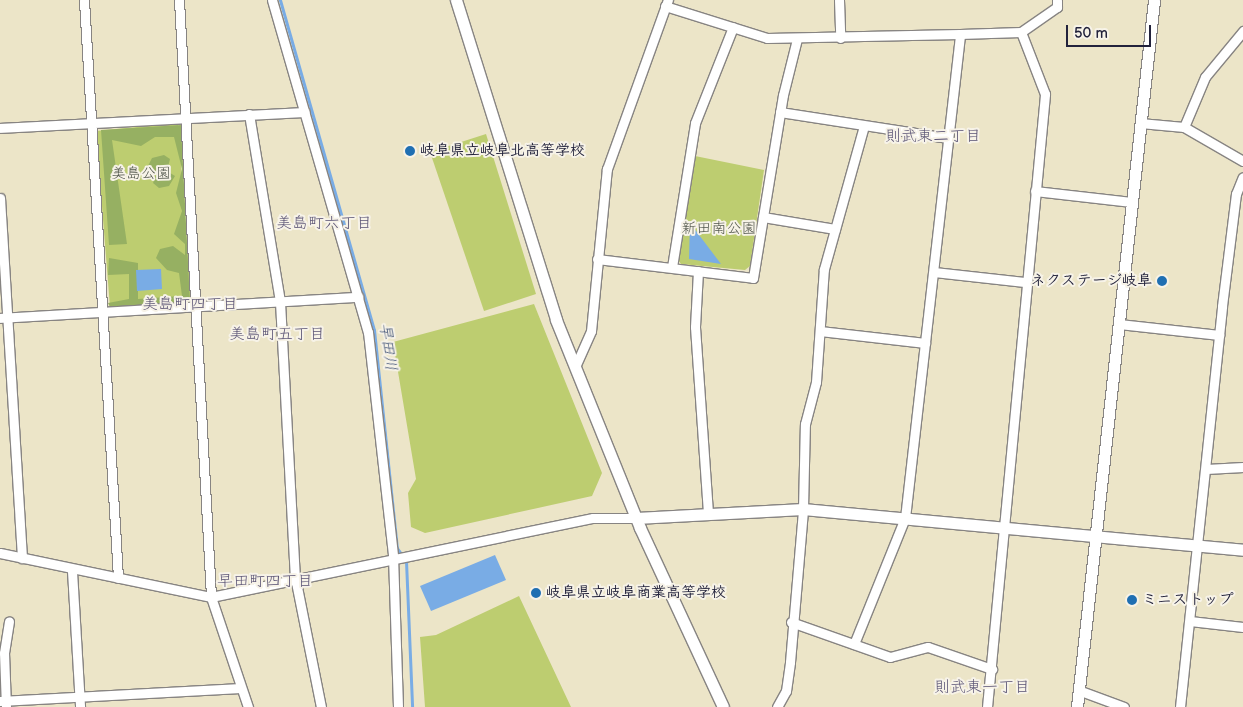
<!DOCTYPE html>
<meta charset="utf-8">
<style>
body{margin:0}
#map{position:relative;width:1243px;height:707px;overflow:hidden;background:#ece5c8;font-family:"Balsamiq Sans","Klee One",sans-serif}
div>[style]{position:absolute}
.green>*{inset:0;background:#bdcd70}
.forest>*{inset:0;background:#96b062}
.water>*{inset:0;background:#79ace5}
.stream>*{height:3px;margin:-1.5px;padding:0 1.5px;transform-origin:1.5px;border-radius:1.5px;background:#79ace5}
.roads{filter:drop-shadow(1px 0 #878482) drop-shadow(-1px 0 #878482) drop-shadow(0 1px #878482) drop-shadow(0 -1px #878482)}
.minor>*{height:9px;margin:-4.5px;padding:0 4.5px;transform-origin:4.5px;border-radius:4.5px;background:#fff}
.tertiary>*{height:11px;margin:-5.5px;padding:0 5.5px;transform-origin:5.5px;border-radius:5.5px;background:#fff}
.dots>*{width:14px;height:14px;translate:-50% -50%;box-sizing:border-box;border:2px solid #f7f3e8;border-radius:50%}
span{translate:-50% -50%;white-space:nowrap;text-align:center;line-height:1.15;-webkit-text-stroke:4px #f7f3e8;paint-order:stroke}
.poi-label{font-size:15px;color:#22223b;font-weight:700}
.left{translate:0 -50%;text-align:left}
.right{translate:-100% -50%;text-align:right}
.park-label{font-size:15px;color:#50554b}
.neighbourhood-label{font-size:16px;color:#5c5576}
.water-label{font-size:16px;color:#405276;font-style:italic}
.scale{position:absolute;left:1066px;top:25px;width:85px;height:22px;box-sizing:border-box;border:2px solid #22223b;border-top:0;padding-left:6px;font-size:15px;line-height:18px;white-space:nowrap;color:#22223b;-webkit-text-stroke:4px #f7f3e8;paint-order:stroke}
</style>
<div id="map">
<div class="green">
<div style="clip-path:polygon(178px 123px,191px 299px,110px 307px,96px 131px)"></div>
<div style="clip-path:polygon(486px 134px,536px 294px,484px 311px,430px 152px)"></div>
<div style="clip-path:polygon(695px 156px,764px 170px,750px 266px,745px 270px,681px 264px,678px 260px)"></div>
<div style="clip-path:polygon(534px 304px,602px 473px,592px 496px,425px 533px,411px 527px,408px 493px,416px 479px,393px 342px)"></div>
<div style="clip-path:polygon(519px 596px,571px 707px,425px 707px,420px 637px,436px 635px)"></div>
</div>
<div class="forest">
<div style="clip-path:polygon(181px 125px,190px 302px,110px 307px,108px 303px,129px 299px,129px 274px,108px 275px,109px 258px,138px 263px,138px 299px,182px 296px,179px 273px,167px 270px,156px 258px,160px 249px,173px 246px,185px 255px,185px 244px,174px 234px,182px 211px,176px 193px,182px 169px,174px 137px,155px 137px,141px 146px,112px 140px,127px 244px,109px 245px,101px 130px)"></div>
<div style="clip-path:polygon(164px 155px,170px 159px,167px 171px,175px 176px,169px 186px,159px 188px,153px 183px,156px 175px,146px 170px,152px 158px)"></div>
</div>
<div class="water">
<div style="clip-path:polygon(690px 223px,721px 264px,689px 259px)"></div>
<div style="clip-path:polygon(161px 269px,162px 289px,137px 291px,136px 270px)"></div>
<div style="clip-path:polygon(495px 555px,506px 580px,431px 611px,420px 586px)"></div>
</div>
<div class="stream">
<div style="left:280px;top:0;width:343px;rotate:74.1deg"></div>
<div style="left:374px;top:330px;width:219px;rotate:84deg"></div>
<div style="left:397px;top:548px;width:16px;rotate:55deg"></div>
<div style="left:406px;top:561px;width:146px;rotate:87.6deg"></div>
</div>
<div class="roads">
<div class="minor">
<div style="left:84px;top:0;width:579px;rotate:86.63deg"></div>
<div style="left:179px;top:0;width:598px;rotate:86.93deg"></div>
<div style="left:211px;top:597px;width:116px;rotate:71.4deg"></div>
<div style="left:272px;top:0;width:346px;rotate:73.9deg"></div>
<div style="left:368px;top:332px;width:225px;rotate:83.6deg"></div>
<div style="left:393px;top:556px;width:151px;rotate:88.1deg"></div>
<div style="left:839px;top:0;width:38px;rotate:88deg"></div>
<div style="left:665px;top:6px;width:107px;rotate:17.4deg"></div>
<div style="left:767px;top:38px;width:193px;rotate:-1.2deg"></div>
<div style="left:780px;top:112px;width:170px;rotate:8.8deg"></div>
<div style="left:249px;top:114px;width:191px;rotate:80.6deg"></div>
<div style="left:280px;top:302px;width:275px;rotate:86.9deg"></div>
<div style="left:295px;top:577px;width:133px;rotate:78.7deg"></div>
<div style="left:1140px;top:123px;width:44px;rotate:5.2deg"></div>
<div style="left:1184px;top:127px;width:68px;rotate:30deg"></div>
<div style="left:1184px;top:127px;width:54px;rotate:-67.2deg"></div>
<div style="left:1205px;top:77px;width:60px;rotate:-50.4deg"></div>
<div style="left:0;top:128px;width:305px;rotate:-3deg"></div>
<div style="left:1035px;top:191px;width:97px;rotate:6.5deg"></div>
<div style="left:0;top:198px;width:361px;rotate:86.5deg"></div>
<div style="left:763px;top:217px;width:73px;rotate:9.5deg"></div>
<div style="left:597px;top:259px;width:157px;rotate:6.9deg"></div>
<div style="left:753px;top:278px;width:185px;rotate:-80.7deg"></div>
<div style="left:783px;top:95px;width:58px;rotate:-76deg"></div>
<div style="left:672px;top:267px;width:146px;rotate:-80.9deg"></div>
<div style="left:695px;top:123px;width:103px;rotate:-68.4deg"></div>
<div style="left:698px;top:271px;width:56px;rotate:93.1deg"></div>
<div style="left:695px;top:327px;width:186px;rotate:86deg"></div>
<div style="left:934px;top:272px;width:91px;rotate:6.3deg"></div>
<div style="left:0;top:318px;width:359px;rotate:-3.4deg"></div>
<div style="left:1119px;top:324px;width:101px;rotate:6.3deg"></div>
<div style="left:820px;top:331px;width:106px;rotate:6.5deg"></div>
<div style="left:575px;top:367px;width:39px;rotate:-66deg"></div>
<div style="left:591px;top:331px;width:163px;rotate:-84.4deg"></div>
<div style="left:607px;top:169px;width:180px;rotate:-70.2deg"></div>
<div style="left:1206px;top:469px;width:37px;rotate:-3deg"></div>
<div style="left:0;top:553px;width:216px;rotate:11.8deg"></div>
<div style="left:211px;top:597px;width:390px;rotate:-11.7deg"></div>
<div style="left:593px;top:518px;width:43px"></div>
<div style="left:72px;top:571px;width:136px;rotate:86.6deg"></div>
<div style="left:1190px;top:621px;width:53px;rotate:6.5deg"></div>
<div style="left:791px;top:622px;width:105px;rotate:19.5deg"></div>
<div style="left:890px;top:657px;width:39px;rotate:-15deg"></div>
<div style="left:928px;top:647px;width:68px;rotate:19deg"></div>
<div style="left:854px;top:644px;width:136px;rotate:-68deg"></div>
<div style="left:905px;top:518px;width:487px;rotate:-83.5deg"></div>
<div style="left:960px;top:34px;width:61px;rotate:-1.9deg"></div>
<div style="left:1021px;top:32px;width:44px;rotate:-34.8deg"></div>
<div style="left:1057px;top:7px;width:7px;rotate:-90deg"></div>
<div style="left:1078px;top:690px;width:49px;rotate:20.3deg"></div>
<div style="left:0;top:701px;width:241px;rotate:-3.1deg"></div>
<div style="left:6px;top:707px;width:54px;rotate:-92.1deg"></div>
<div style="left:4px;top:653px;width:32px;rotate:-81deg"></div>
<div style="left:777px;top:707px;width:18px;rotate:-61deg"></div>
<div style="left:786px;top:691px;width:29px;rotate:-82deg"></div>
<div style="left:790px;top:662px;width:154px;rotate:-85.1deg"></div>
<div style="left:803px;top:509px;width:85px;rotate:-88.7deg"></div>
<div style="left:805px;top:424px;width:43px;rotate:-75.3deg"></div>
<div style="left:816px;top:382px;width:113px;rotate:-86deg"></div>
<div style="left:824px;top:269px;width:148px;rotate:-74.4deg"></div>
<div style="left:987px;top:707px;width:616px;rotate:-84.59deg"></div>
<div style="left:1045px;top:94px;width:66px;rotate:-111.2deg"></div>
<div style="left:1180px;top:707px;width:403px;rotate:-84deg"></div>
<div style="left:1222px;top:306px;width:113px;rotate:-82.9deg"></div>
<div style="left:1236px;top:194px;width:18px;rotate:-68deg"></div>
</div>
<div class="tertiary">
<div style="left:456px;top:0;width:335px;rotate:72.6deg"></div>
<div style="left:556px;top:320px;width:224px;rotate:68deg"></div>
<div style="left:640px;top:528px;width:197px;rotate:65.1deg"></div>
<div style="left:636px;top:518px;width:167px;rotate:-3.1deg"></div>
<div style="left:803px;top:509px;width:442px;rotate:5.3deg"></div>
<div style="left:1077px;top:707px;width:711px;rotate:-83.78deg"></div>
</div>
</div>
<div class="dots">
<div style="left:410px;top:151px;background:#1f6fb2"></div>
<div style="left:1162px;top:281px;background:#1f6fb2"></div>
<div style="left:536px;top:593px;background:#1f6fb2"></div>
<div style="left:1132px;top:600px;background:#1f6fb2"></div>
</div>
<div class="poi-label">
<span class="left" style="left:420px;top:151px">岐阜県立岐阜北高等学校</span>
<span class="right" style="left:1152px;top:281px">ネクステージ岐阜</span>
<span class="left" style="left:546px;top:593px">岐阜県立岐阜商業高等学校</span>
<span class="left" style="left:1142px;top:600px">ミニストップ</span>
</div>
<div class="park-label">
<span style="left:141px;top:174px">美島公園</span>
<span style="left:719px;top:229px">新田南公園</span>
</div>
<div class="neighbourhood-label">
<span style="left:933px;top:137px">則武東二丁目</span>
<span style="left:324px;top:224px">美島町六丁目</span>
<span style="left:190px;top:305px">美島町四丁目</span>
<span style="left:277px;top:335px">美島町五丁目</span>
<span style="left:265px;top:582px">早田町四丁目</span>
<span style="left:982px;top:688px">則武東一丁目</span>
</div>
<div class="water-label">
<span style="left:387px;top:347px;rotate:82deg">早田川</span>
</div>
<div class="scale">50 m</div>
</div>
